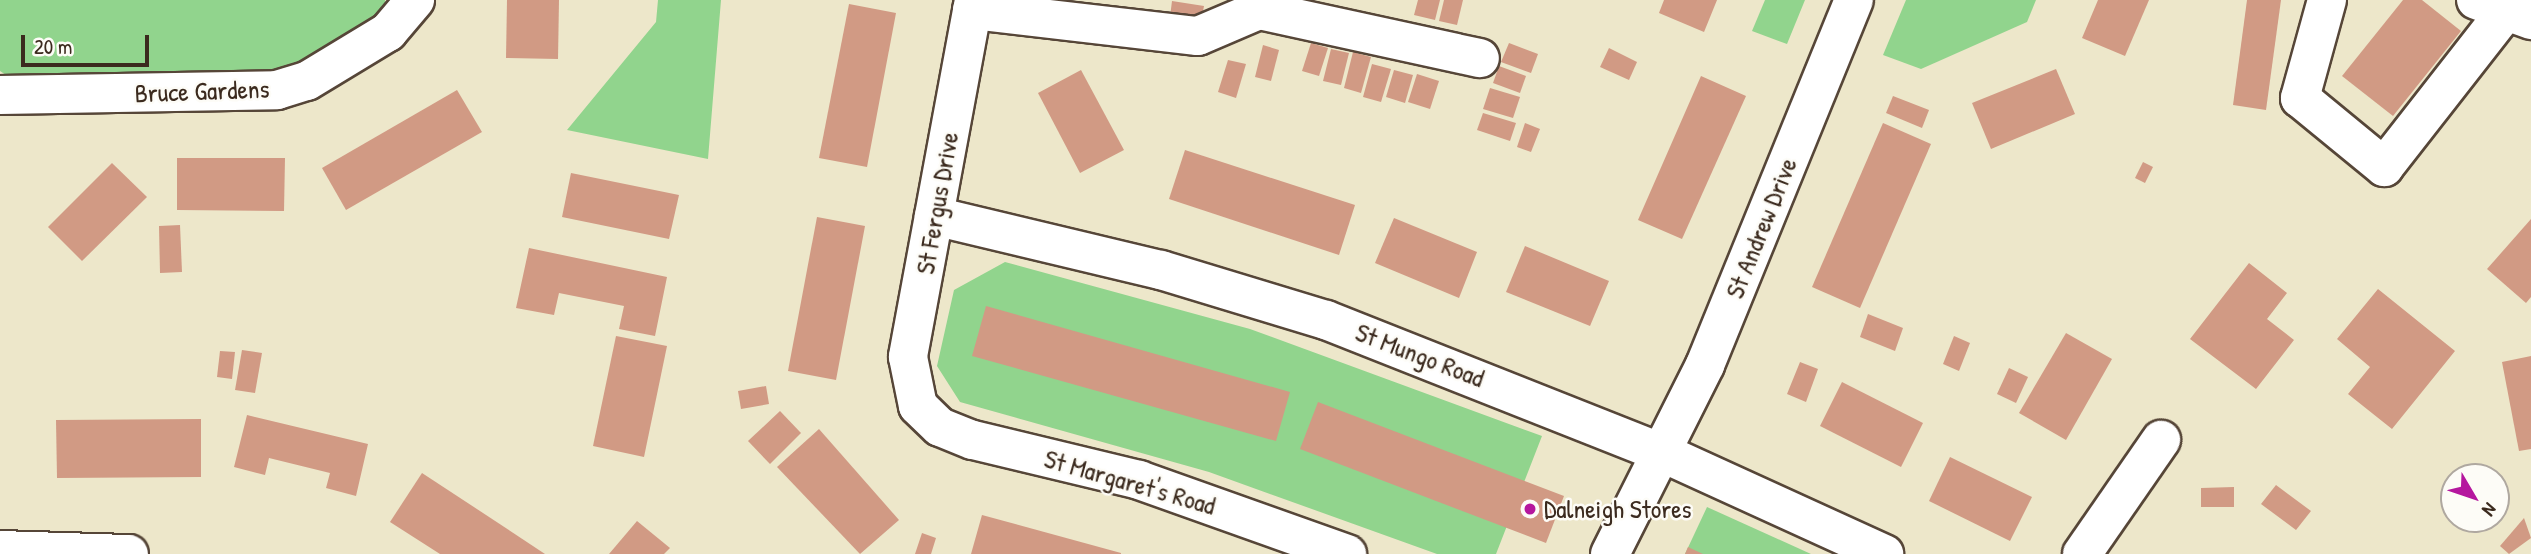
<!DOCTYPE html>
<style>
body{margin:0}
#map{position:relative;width:2531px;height:554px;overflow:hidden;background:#ede7ca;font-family:"Patrick Hand",sans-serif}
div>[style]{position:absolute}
.green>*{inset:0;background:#91d48d}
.building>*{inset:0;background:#d19a84}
.roads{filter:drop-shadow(2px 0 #564638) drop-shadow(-2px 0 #564638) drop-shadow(0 2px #564638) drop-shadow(0 -2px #564638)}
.minor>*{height:38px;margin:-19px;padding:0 19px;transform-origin:19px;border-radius:19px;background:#fff}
.dots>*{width:19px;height:19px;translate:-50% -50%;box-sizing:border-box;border:4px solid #fdfcf7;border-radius:50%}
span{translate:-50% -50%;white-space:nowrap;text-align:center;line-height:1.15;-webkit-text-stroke:5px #fdfcf7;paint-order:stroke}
.street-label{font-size:26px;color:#3b2a1e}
.poi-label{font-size:26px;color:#3b2a1e}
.left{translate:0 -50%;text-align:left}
.north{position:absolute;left:2440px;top:463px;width:70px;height:70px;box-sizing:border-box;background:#fdfcf7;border:2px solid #afa8a0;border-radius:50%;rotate:129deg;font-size:19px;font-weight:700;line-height:28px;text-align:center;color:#3b2a1e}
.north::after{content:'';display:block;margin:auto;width:24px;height:32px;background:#b5179e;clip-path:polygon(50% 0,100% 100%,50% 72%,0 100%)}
.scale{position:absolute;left:21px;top:35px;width:128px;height:32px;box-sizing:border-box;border:4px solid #3b2a1e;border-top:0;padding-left:9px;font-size:21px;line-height:24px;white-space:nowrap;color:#3b2a1e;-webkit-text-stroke:5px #fdfcf7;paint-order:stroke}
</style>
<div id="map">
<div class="green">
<div style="clip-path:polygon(0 0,385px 0,387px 11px,293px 68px,269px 73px,9px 77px,0 71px)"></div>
<div style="clip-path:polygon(658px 0,721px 0,708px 159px,567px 130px,656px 22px)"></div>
<div style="clip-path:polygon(1765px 0,1805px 0,1787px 44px,1752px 31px)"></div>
<div style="clip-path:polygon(1906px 0,2036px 0,2027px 22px,1921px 69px,1883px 55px)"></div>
<div style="clip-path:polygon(1005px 262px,1250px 329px,1542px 436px,1496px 554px,1437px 554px,1209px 472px,960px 402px,937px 366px,954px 290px)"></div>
<div style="clip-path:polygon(1707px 507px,1811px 554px,1685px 554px)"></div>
</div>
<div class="building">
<div style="clip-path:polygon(507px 0,559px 0,558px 59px,506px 58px)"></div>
<div style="clip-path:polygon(1418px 0,1440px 0,1435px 20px,1414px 15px)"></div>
<div style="clip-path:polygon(1444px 0,1463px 0,1457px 25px,1439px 21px)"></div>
<div style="clip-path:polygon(1664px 0,1717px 0,1704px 32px,1659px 13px)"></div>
<div style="clip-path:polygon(2098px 0,2149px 0,2125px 56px,2082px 38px)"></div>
<div style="clip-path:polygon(2247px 0,2281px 0,2266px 110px,2233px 105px)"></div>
<div style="clip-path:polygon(2403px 0,2422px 0,2461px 31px,2393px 116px,2342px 76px)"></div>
<div style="clip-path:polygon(1172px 1px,1204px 6px,1201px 22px,1170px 17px)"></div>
<div style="clip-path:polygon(849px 4px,896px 13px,867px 167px,819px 158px)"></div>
<div style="clip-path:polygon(1311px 43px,1328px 48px,1319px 76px,1302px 71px)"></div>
<div style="clip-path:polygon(1509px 43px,1538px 54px,1531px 73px,1501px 62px)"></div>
<div style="clip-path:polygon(1263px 45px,1279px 50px,1271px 81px,1255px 77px)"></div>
<div style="clip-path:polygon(1609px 48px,1637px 62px,1629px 80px,1600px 67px)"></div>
<div style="clip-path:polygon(1331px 49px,1349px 53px,1341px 85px,1323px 81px)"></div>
<div style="clip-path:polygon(1353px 52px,1371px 57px,1361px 93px,1344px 88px)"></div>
<div style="clip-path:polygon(1228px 60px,1246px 64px,1236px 98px,1218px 92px)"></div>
<div style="clip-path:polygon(1372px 64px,1391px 69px,1381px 102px,1363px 97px)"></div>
<div style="clip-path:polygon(1499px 66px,1526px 76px,1520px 93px,1493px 83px)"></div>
<div style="clip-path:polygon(2056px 69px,2075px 114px,1991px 149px,1972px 103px)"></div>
<div style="clip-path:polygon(1081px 70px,1124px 150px,1080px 173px,1038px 93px)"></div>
<div style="clip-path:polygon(1394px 70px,1413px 75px,1405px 103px,1386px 97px)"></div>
<div style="clip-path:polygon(1417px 74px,1439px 81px,1430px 109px,1408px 102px)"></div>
<div style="clip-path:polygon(1701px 76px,1746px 96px,1682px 239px,1638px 220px)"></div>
<div style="clip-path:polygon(1490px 88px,1520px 97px,1513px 118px,1483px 109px)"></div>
<div style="clip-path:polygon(457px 90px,482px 132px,346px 210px,322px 168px)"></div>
<div style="clip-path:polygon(1893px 96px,1929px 110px,1922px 128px,1886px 113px)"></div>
<div style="clip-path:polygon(1483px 113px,1516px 123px,1510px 141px,1477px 130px)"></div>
<div style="clip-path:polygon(1525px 123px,1540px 129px,1531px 152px,1517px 147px)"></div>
<div style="clip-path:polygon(1883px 123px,1931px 144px,1860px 308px,1812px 287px)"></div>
<div style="clip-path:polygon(1185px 150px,1355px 205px,1339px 255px,1169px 199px)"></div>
<div style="clip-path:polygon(177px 158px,285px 158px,284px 211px,177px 210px)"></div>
<div style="clip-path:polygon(2143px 162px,2153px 167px,2145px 183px,2135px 178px)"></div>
<div style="clip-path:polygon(112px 163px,147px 197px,82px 261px,48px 227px)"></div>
<div style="clip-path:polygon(571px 173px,679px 195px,669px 239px,562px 217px)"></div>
<div style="clip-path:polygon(817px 217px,865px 226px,836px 380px,788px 371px)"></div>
<div style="clip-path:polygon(1394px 218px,1477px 252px,1459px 298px,1375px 263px)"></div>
<div style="clip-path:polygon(2531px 219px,2531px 297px,2526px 303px,2487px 269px)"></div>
<div style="clip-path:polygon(180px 225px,182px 272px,160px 273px,159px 226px)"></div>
<div style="clip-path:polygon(1525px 246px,1609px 281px,1590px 326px,1506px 292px)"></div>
<div style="clip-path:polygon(529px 248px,667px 277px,655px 336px,619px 329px,624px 306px,559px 293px,554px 315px,516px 308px)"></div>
<div style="clip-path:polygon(2249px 263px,2287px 293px,2267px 319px,2294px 340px,2256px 389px,2190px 339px)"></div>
<div style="clip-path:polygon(2378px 289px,2455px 351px,2392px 429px,2348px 394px,2370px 367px,2337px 339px)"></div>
<div style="clip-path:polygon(986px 306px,1290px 392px,1276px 441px,972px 356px)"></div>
<div style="clip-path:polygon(1868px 314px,1903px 328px,1895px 351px,1860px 337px)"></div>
<div style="clip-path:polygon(2066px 333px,2112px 359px,2066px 440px,2019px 413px)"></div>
<div style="clip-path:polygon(616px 336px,667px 346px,644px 457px,593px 446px)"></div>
<div style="clip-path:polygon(1954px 336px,1970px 343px,1959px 371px,1943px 364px)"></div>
<div style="clip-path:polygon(242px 350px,262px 353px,255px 393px,235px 390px)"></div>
<div style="clip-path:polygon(220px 351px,235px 352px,232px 379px,217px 377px)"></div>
<div style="clip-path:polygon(2531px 356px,2531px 449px,2519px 451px,2502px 362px)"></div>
<div style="clip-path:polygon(1800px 362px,1818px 369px,1806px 402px,1787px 394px)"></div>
<div style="clip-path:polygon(2009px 368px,2028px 377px,2016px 403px,1997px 394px)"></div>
<div style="clip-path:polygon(1842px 382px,1923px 423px,1901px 467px,1820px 426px)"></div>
<div style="clip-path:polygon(766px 386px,769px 404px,741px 409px,738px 391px)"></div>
<div style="clip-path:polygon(1318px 402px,1564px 496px,1546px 543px,1300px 449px)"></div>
<div style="clip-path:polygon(780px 411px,801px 433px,770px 464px,748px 441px)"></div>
<div style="clip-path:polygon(247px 415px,368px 444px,356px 496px,326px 488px,330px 473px,269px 458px,265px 475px,234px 467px)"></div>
<div style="clip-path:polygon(201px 419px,201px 477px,57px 478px,56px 420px)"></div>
<div style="clip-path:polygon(819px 429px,899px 520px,860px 554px,777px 467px)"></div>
<div style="clip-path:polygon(1950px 457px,2032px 497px,2010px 541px,1929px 501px)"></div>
<div style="clip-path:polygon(422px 473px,483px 513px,545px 554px,440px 554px,390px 522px)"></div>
<div style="clip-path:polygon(2276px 485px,2311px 511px,2296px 530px,2261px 504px)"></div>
<div style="clip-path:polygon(2234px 487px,2234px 507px,2201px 507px,2201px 488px)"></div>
<div style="clip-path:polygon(982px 515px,1121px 553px,1121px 554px,971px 554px)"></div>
<div style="clip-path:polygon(2524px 518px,2531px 538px,2509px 554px,2500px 546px)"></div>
<div style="clip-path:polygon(637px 521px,670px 548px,664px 554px,609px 554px)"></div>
<div style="clip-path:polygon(922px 533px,936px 538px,931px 554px,915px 554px)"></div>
<div style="clip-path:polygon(1688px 547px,1703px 554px,1685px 554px)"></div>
</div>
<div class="roads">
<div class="minor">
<div style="left:974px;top:0;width:363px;rotate:100.5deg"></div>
<div style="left:908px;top:357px;width:50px;rotate:78.5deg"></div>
<div style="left:918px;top:406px;width:30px;rotate:44deg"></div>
<div style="left:940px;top:427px;width:35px;rotate:22deg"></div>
<div style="left:973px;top:440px;width:171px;rotate:13.5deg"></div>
<div style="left:1139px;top:480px;width:221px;rotate:19.6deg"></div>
<div style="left:2327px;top:0;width:102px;rotate:105.4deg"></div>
<div style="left:2300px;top:98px;width:109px;rotate:39.4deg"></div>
<div style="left:2384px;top:167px;width:198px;rotate:-52deg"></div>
<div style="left:2476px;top:0;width:59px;rotate:20deg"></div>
<div style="left:972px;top:10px;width:227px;rotate:6.6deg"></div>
<div style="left:1198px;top:36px;width:66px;rotate:-23.1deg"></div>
<div style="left:1259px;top:10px;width:226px;rotate:12.3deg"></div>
<div style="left:0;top:95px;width:277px;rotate:-1deg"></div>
<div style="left:277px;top:90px;width:31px;rotate:-17deg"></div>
<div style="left:307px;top:81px;width:95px;rotate:-31.2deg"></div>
<div style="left:388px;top:32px;width:42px;rotate:-49.8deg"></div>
<div style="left:934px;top:216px;width:233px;rotate:13.4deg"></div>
<div style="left:1161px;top:270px;width:172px;rotate:16.9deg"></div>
<div style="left:1326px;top:320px;width:365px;rotate:21.6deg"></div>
<div style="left:1665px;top:454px;width:241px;rotate:24.5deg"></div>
<div style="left:0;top:550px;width:129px;rotate:1.8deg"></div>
<div style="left:1610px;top:554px;width:212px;rotate:-63.3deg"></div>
<div style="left:1705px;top:365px;width:394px;rotate:-67.8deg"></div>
<div style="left:2082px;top:554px;width:139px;rotate:-55.3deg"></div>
</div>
</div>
<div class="dots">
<div style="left:1530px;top:509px;background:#b5179e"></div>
</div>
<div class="street-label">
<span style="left:202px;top:91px;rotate:-2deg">Bruce Gardens</span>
<span style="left:937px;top:203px;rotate:-80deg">St Fergus Drive</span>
<span style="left:1761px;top:228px;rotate:-68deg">St Andrew Drive</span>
<span style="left:1420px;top:355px;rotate:21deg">St Mungo Road</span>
<span style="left:1130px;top:482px;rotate:16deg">St Margaret's Road</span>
</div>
<div class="poi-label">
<span class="left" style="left:1544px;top:509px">Dalneigh Stores</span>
</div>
<div class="north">N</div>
<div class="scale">20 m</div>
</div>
